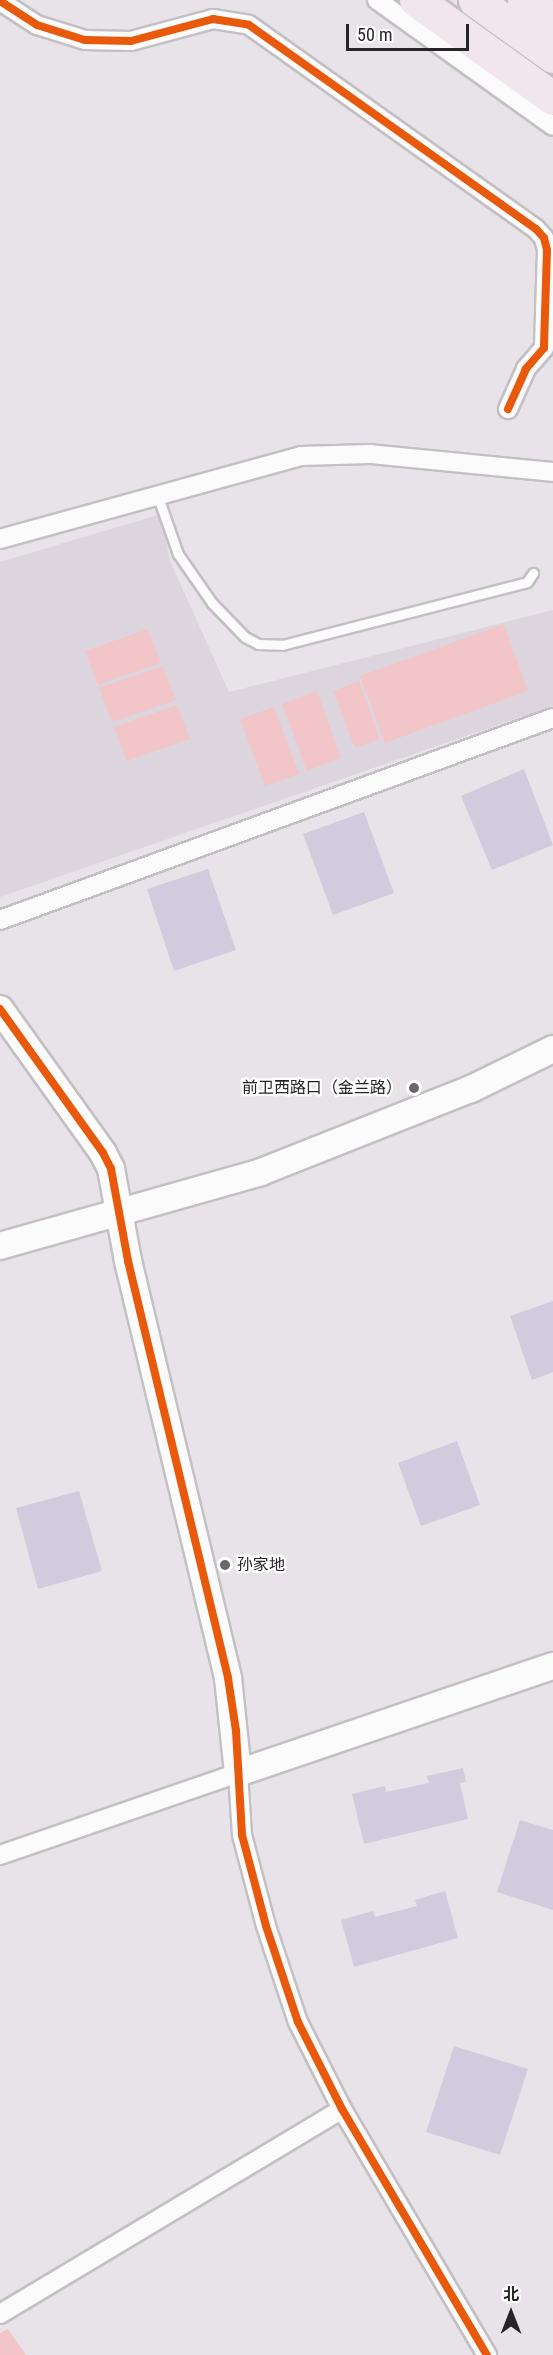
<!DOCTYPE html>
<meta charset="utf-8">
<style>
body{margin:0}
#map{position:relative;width:553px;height:2355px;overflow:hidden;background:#e8e3e8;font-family:"Roboto Condensed","Noto Sans SC",sans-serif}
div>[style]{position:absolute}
.built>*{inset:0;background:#ddd5de}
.green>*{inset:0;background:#f2c5c9}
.building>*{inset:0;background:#d1cbdd}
.roads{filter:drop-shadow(2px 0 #c3c0c3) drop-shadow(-2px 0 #c3c0c3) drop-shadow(0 2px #c3c0c3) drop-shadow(0 -2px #c3c0c3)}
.lane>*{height:9px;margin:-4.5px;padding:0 4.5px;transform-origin:4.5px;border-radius:4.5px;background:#fcfbfc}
.street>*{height:18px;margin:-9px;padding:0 9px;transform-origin:9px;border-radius:9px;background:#fcfbfc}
.secondary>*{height:26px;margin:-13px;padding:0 13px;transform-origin:13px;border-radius:13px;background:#fcfbfc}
.highway>*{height:33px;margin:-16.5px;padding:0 16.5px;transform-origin:16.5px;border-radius:16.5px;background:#f0e6eb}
.cycleway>*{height:8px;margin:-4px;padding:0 4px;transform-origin:4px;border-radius:4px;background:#e8590c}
.dots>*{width:16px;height:16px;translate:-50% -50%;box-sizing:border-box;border:3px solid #fff;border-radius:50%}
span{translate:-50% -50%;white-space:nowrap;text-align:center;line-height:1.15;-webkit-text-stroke:4.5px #fff;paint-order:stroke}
.poi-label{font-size:16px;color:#262427}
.right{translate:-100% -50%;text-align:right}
.left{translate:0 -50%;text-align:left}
.north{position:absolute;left:481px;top:2283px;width:60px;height:60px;-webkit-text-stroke:4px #fff;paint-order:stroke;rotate:0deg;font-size:16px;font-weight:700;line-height:24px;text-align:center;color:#262427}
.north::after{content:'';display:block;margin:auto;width:21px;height:27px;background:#262427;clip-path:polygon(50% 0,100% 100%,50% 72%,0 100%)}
.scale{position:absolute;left:346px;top:24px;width:123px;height:27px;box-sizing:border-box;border:3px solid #262427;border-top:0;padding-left:8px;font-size:18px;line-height:21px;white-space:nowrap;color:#262427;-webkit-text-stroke:4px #fff;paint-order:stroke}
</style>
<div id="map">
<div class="built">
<div style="clip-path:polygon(161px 514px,170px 561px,229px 692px,553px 610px,553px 706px,0 897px,0 562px)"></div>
</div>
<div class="green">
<div style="clip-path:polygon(504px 624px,528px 691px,385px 743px,360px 676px)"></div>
<div style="clip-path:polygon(148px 629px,161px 663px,98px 685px,85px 651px)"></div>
<div style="clip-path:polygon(163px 666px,176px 700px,112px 722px,99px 688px)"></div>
<div style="clip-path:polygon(359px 681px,380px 739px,355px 748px,333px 691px)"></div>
<div style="clip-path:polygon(317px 691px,341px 758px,307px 771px,282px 704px)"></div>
<div style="clip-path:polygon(177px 705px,190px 739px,127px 761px,114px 727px)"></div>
<div style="clip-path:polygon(274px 707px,299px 774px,265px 786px,240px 719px)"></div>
<div style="clip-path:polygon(8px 2329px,26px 2355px,0 2355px,0 2333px)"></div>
</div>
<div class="building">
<div style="clip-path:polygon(524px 769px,553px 845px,492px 870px,461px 796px)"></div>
<div style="clip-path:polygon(364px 812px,394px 893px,333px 915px,303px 834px)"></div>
<div style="clip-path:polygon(208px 869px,236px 950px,174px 971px,147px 889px)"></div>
<div style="clip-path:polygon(553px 1301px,553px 1372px,532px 1380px,510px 1316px)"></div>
<div style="clip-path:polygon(457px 1441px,480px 1505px,421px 1526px,398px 1463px)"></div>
<div style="clip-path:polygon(79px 1491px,102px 1571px,38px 1589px,16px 1508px)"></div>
<div style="clip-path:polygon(463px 1768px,466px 1782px,460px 1783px,468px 1819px,364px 1844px,352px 1794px,385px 1786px,386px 1792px,429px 1783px,427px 1776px)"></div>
<div style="clip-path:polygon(520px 1820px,553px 1830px,553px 1910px,497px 1892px)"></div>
<div style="clip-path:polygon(445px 1891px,458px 1938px,354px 1967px,341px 1920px,373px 1911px,375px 1917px,417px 1906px,415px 1900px)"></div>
<div style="clip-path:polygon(454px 2046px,528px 2069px,500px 2155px,426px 2132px)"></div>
</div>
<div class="roads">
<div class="lane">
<div style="left:157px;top:494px;width:64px;rotate:70.7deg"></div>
<div style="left:178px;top:554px;width:60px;rotate:55.2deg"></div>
<div style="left:212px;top:603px;width:47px;rotate:45.9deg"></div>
<div style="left:245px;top:637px;width:15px;rotate:28deg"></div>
<div style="left:258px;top:644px;width:24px;rotate:2deg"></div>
<div style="left:282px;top:645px;width:253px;rotate:-14.4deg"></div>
<div style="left:527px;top:582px;width:11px;rotate:-56deg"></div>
</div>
<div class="street">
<div style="left:377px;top:0;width:216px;rotate:35.6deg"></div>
<div style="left:0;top:1px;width:44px;rotate:33deg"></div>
<div style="left:37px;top:25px;width:50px;rotate:17.4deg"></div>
<div style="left:85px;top:40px;width:46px;rotate:1.2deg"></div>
<div style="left:131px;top:41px;width:85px;rotate:-15deg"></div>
<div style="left:213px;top:19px;width:36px;rotate:9deg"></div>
<div style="left:249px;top:25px;width:352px;rotate:35.4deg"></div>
<div style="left:536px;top:229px;width:12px;rotate:48deg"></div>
<div style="left:544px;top:238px;width:12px;rotate:76deg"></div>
<div style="left:547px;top:250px;width:98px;rotate:91.8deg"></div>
<div style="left:544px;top:348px;width:28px;rotate:131deg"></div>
<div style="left:526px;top:369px;width:44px;rotate:114.2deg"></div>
<div style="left:0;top:539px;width:312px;rotate:-15.4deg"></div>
<div style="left:301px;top:456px;width:69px;rotate:-1.7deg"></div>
<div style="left:370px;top:454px;width:184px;rotate:5.6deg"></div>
<div style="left:0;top:920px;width:589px;rotate:-20.07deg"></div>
<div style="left:0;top:1855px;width:252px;rotate:-19deg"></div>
<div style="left:238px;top:1773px;width:62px;rotate:86.3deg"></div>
<div style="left:242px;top:1835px;width:94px;rotate:75.2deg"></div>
<div style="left:266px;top:1926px;width:101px;rotate:71.6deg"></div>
<div style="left:298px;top:2022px;width:97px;rotate:63.2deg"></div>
<div style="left:342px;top:2109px;width:286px;rotate:59.5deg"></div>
<div style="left:0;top:2314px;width:399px;rotate:-30.9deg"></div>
</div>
<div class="secondary">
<div style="left:0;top:1009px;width:177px;rotate:54.4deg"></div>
<div style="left:103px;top:1153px;width:18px;rotate:63deg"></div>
<div style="left:111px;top:1169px;width:94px;rotate:79.5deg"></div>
<div style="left:128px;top:1261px;width:429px;rotate:76.5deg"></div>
<div style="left:228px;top:1678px;width:96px;rotate:84deg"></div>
<div style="left:238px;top:1773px;width:333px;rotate:-18.8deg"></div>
<div style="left:0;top:1246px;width:271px;rotate:-15.8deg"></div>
<div style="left:261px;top:1172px;width:226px;rotate:-21.6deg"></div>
<div style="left:471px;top:1089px;width:91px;rotate:-26deg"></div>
</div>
<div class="highway">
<div style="left:416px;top:0;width:168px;rotate:35.6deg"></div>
<div style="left:475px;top:0;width:96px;rotate:35.7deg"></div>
<div style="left:524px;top:0;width:35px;rotate:35deg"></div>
</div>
</div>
<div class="cycleway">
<div style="left:0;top:1px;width:44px;rotate:33deg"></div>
<div style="left:37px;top:25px;width:50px;rotate:17.4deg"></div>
<div style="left:85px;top:40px;width:46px;rotate:1.2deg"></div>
<div style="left:131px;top:41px;width:85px;rotate:-15deg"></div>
<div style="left:213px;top:19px;width:36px;rotate:9deg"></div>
<div style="left:249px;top:25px;width:352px;rotate:35.4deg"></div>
<div style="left:536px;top:229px;width:12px;rotate:48deg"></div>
<div style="left:544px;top:238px;width:12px;rotate:76deg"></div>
<div style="left:547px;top:250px;width:98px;rotate:91.8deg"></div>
<div style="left:544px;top:348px;width:28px;rotate:131deg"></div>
<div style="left:526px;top:369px;width:44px;rotate:114.2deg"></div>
<div style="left:0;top:1009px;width:177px;rotate:54.4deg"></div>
<div style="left:103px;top:1153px;width:18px;rotate:63deg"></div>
<div style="left:111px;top:1169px;width:94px;rotate:79.5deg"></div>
<div style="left:128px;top:1261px;width:429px;rotate:76.5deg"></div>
<div style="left:228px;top:1678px;width:54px;rotate:81.4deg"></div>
<div style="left:236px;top:1731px;width:104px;rotate:86.7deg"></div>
<div style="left:242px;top:1835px;width:94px;rotate:75.2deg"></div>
<div style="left:266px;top:1926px;width:101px;rotate:71.6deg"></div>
<div style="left:298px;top:2022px;width:97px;rotate:63.2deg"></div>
<div style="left:342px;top:2109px;width:286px;rotate:59.5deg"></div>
</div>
<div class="dots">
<div style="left:414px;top:1088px;background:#6a676b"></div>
<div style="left:225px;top:1565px;background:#6a676b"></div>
</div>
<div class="poi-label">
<span class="right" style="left:402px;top:1088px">前卫西路口（金兰路）</span>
<span class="left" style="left:237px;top:1565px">孙家地</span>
</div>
<div class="north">北</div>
<div class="scale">50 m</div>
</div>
